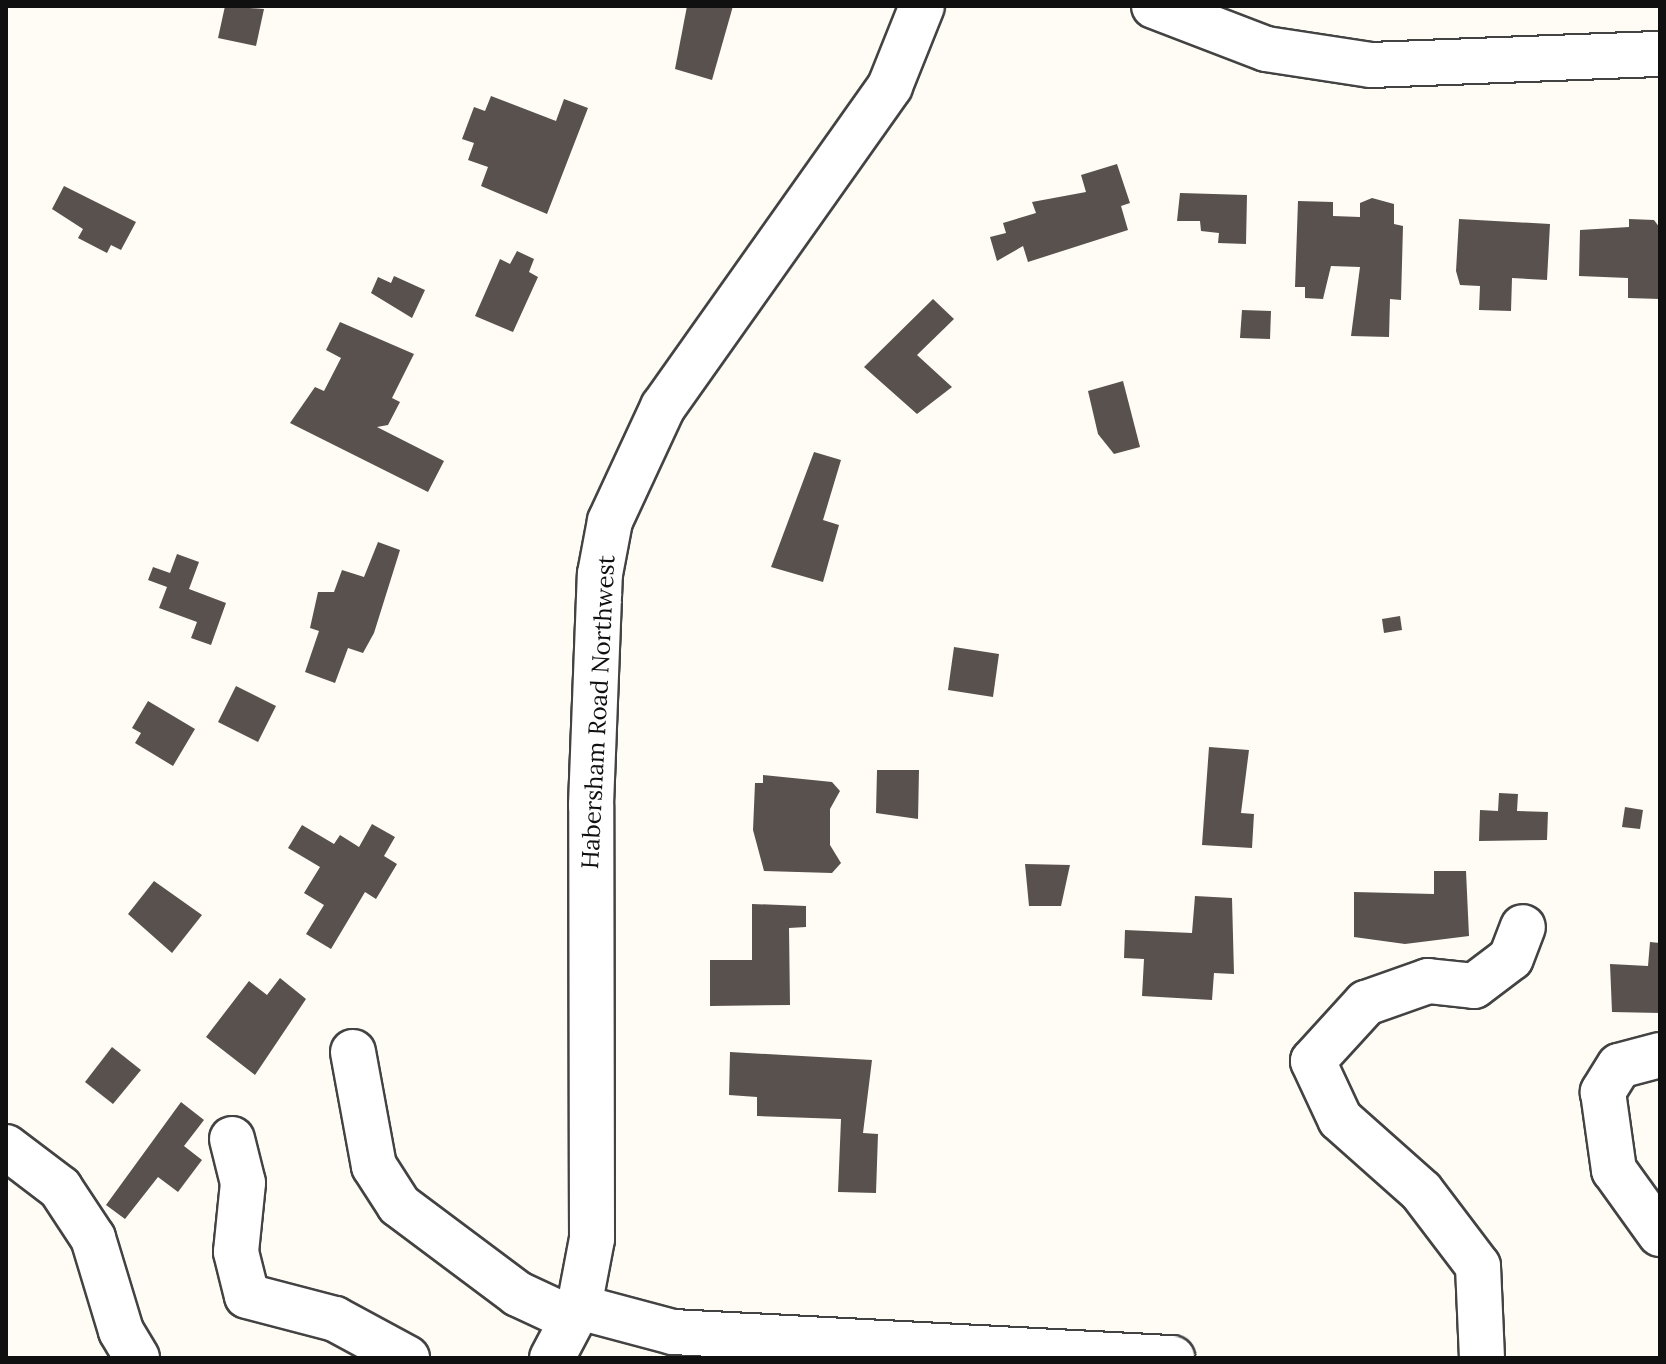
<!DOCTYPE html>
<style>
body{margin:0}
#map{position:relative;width:1666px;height:1364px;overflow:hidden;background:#fefcf4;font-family:Lora,serif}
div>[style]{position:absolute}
.building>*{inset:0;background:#59514d}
.roads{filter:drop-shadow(2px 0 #434343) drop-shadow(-2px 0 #434343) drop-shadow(0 2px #434343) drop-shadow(0 -2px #434343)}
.minor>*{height:44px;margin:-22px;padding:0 22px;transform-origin:22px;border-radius:22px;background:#fff}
span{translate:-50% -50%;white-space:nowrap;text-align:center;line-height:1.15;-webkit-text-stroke:8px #fff;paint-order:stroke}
.street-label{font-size:24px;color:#101010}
.frame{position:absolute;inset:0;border:8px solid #101010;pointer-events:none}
</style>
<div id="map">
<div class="building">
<div style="clip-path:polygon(225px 6px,264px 9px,256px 46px,218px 38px)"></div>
<div style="clip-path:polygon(687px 6px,733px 6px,712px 80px,675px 69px)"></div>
<div style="clip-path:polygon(491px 96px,556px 121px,564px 99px,588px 108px,547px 214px,481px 186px,488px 167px,468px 160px,474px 143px,462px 139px,474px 107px,485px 111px)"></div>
<div style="clip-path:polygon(1117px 164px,1130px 203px,1121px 206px,1128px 230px,1028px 262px,1023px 246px,997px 261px,990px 237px,1006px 233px,1003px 223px,1036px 213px,1032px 202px,1086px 192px,1081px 175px)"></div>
<div style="clip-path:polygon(64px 186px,136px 222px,121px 250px,111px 245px,107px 253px,78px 238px,83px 229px,52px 209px)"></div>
<div style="clip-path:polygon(1180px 193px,1247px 195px,1246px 244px,1218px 243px,1219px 233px,1201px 231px,1200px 221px,1177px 221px)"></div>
<div style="clip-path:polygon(1372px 198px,1394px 204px,1394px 224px,1403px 226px,1401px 300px,1390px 299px,1389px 337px,1351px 336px,1360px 267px,1331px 266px,1323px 299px,1305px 298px,1305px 287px,1295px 287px,1298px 201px,1333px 202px,1333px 216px,1360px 217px,1360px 203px)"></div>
<div style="clip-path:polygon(1459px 219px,1550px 224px,1547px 280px,1512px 278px,1511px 311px,1479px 310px,1480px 286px,1460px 285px,1456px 271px)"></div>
<div style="clip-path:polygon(1629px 219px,1654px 220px,1660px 228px,1660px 299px,1628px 298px,1628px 278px,1579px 276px,1580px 230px,1629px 227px)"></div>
<div style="clip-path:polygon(517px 251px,534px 259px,529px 272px,538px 277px,513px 332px,475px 316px,500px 259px,510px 264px)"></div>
<div style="clip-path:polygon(394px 276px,425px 290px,412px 318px,371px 293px,378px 277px,391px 283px)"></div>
<div style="clip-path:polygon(933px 299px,954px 319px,917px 355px,952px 387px,917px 414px,864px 367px)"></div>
<div style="clip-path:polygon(1242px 310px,1271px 311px,1270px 339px,1240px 338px)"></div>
<div style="clip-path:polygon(340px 322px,414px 354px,392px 398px,400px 402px,388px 425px,377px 427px,444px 461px,428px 492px,290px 423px,315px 387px,324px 391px,341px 358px,326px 350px)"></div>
<div style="clip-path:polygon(1123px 381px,1140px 447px,1114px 454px,1098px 434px,1088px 391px)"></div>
<div style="clip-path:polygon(814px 452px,841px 460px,823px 520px,839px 525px,823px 582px,771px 567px)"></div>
<div style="clip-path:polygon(378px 542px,400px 550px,374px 633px,363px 653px,348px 648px,335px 683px,305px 672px,319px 631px,310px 628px,318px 592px,334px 592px,342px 570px,364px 577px)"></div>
<div style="clip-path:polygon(177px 554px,199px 562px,189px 589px,226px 603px,211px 645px,191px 638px,197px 622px,159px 608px,167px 587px,148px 580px,153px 567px,170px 573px)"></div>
<div style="clip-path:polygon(1400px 616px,1402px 630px,1384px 633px,1382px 619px)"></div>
<div style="clip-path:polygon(954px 647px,999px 654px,993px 697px,948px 690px)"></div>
<div style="clip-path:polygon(236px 686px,276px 706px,258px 742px,218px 722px)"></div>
<div style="clip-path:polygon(148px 701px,195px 729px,173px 766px,135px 743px,141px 733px,132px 728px)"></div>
<div style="clip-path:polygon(1209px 747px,1249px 750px,1241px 813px,1254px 814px,1252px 848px,1202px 845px)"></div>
<div style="clip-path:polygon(877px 770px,919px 770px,918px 819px,876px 813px)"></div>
<div style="clip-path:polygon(763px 775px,832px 782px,840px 791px,830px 809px,830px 845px,841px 863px,832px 873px,764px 871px,753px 830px,755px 783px,763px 783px)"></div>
<div style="clip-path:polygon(1499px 793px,1518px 794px,1517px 811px,1548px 812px,1547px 840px,1479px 841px,1480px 810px,1498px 811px)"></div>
<div style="clip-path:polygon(1625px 807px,1643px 810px,1640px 829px,1622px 827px)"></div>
<div style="clip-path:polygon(372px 824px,395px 837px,384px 856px,397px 864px,376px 899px,365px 892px,331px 949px,306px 934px,324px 905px,304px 893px,320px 867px,288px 848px,302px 825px,334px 844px,340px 835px,359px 847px)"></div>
<div style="clip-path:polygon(1025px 864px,1070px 865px,1061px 906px,1029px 906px)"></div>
<div style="clip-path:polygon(1434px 871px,1466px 871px,1469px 936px,1405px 944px,1354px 937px,1354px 892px,1434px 894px)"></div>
<div style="clip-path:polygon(154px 881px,202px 915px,172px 953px,128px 914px)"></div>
<div style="clip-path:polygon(1195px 896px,1232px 898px,1234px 974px,1214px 973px,1212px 1000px,1142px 996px,1144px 959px,1124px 958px,1125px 930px,1192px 933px)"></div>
<div style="clip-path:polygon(752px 904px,806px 906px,806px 927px,789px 928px,790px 1005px,710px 1006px,710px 960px,752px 960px)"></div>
<div style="clip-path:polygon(1650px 942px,1660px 943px,1660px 1013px,1612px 1012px,1610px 964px,1648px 966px)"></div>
<div style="clip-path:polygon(280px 978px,306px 999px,255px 1075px,206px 1037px,249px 981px,267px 995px)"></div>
<div style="clip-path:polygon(112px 1047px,141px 1070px,113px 1104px,85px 1082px)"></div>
<div style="clip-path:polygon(730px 1052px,872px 1060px,863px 1133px,878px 1134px,876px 1193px,838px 1192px,841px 1119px,757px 1116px,757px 1097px,729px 1095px)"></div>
<div style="clip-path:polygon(181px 1102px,204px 1120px,184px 1146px,202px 1160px,178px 1192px,158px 1177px,125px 1219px,106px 1205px)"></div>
</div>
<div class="roads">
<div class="minor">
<div style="left:1154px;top:6px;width:120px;rotate:21deg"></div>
<div style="left:1266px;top:49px;width:106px;rotate:8.7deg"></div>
<div style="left:1371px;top:65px;width:289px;rotate:-2.2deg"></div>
<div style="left:353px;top:1052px;width:116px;rotate:79.6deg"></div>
<div style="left:374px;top:1166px;width:46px;rotate:57.3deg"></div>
<div style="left:399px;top:1205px;width:149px;rotate:36.8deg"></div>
<div style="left:518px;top:1294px;width:45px;rotate:24.9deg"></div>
<div style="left:559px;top:1313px;width:21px;rotate:-17deg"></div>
<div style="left:579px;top:1307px;width:97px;rotate:14.9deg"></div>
<div style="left:673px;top:1332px;width:500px;rotate:3deg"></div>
<div style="left:1660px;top:1055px;width:42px;rotate:165deg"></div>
<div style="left:1619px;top:1066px;width:31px;rotate:122deg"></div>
<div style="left:1603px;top:1092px;width:79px;rotate:82deg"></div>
<div style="left:1614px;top:1170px;width:79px;rotate:54.3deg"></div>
<div style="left:232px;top:1139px;width:45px;rotate:76deg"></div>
<div style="left:243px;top:1183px;width:69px;rotate:95.8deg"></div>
<div style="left:236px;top:1252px;width:45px;rotate:76deg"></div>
<div style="left:247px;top:1296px;width:91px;rotate:14.6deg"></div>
<div style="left:335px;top:1319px;width:82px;rotate:28.4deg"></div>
<div style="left:6px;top:1147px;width:68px;rotate:37.2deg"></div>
<div style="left:60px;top:1188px;width:60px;rotate:56.6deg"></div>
<div style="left:93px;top:1238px;width:97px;rotate:73.2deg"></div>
<div style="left:121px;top:1331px;width:31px;rotate:59deg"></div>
<div style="left:552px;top:1358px;width:58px;rotate:-62.1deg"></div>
<div style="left:579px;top:1307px;width:69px;rotate:-79.2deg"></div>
<div style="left:592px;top:1239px;width:434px;rotate:-90.1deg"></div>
<div style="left:591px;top:805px;width:231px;rotate:-87.8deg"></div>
<div style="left:600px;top:574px;width:54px;rotate:-79.3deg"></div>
<div style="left:610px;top:521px;width:126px;rotate:-65.1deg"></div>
<div style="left:663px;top:407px;width:393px;rotate:-54.7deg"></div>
<div style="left:890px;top:86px;width:86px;rotate:-68.2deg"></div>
<div style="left:1482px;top:1358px;width:92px;rotate:-92.5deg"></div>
<div style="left:1478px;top:1266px;width:94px;rotate:-127.2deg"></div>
<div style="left:1421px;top:1191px;width:108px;rotate:-138.4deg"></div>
<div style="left:1340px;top:1119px;width:64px;rotate:-115deg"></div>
<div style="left:1313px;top:1061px;width:79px;rotate:-47.6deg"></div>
<div style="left:1366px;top:1003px;width:66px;rotate:-19.5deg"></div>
<div style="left:1428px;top:981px;width:46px;rotate:6.2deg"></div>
<div style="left:1474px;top:986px;width:46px;rotate:-37.1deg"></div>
<div style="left:1511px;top:958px;width:33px;rotate:-69deg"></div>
</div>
</div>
<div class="street-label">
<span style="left:598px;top:712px;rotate:-87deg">Habersham Road Northwest</span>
</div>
<div class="frame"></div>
</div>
